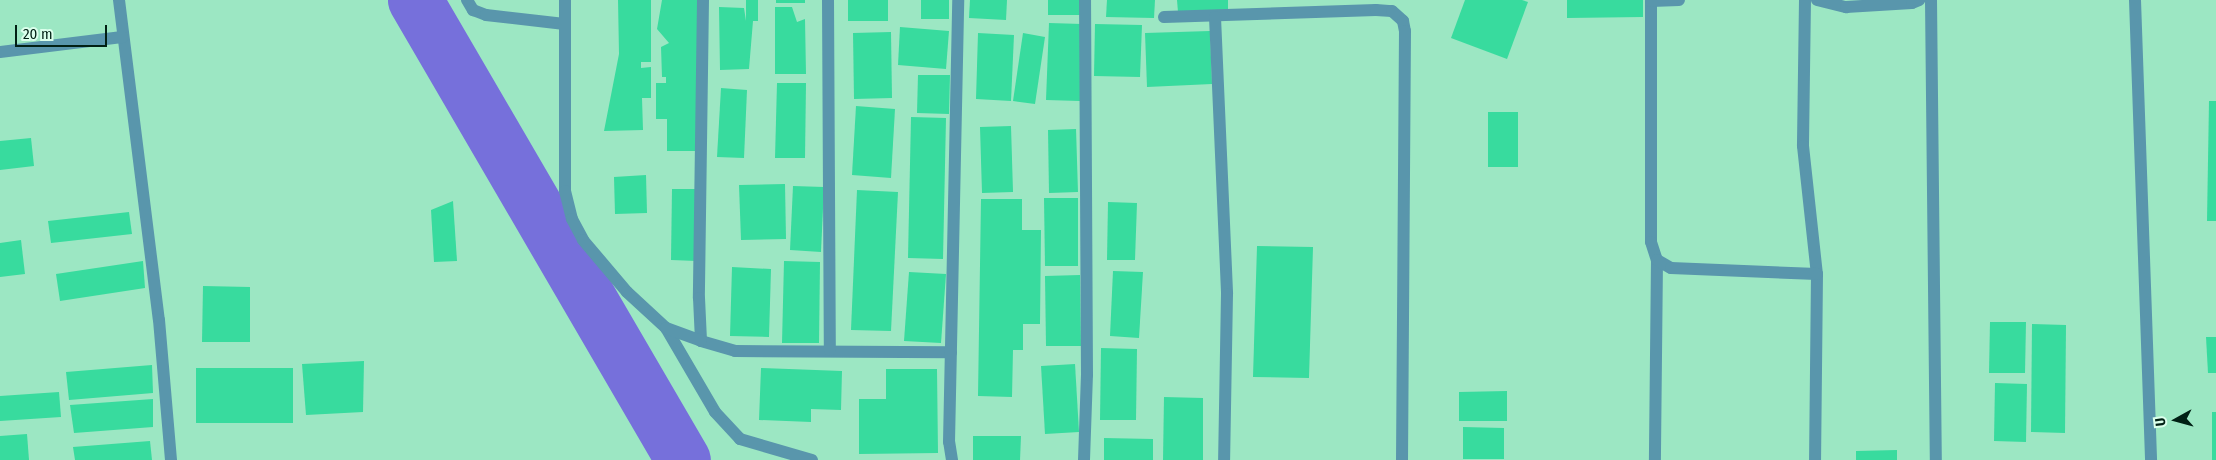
<!DOCTYPE html>
<style>
body{margin:0}
#map{position:relative;width:2216px;height:460px;overflow:hidden;background:#9ce7c3;font-family:"Fira Sans Condensed",sans-serif}
div>[style]{position:absolute}
.river>*{height:55px;margin:-27.5px;padding:0 27.5px;transform-origin:27.5px;border-radius:27.5px;background:#7670db}
.building>*{inset:0;background:#38db9e}
.street>*{height:12px;margin:-6px;padding:0 6px;transform-origin:6px;border-radius:6px;background:#5996ac}
span{translate:-50% -50%;white-space:nowrap;text-align:center;line-height:1.15;-webkit-text-stroke:4px #dbffec;paint-order:stroke}
.north{position:absolute;left:2151px;top:395px;width:50px;height:50px;-webkit-text-stroke:4px #dbffec;paint-order:stroke;rotate:263deg;font-size:14px;font-weight:700;line-height:20px;text-align:center;color:#012014}
.north::after{content:'';display:block;margin:auto;width:18px;height:22px;background:#012014;clip-path:polygon(50% 0,100% 100%,50% 72%,0 100%)}
.scale{position:absolute;left:15px;top:25px;width:92px;height:22px;box-sizing:border-box;border:2px solid #012014;border-top:0;padding-left:6px;font-size:15px;line-height:18px;white-space:nowrap;color:#012014;-webkit-text-stroke:4px #dbffec;paint-order:stroke}
</style>
<div id="map">
<div class="river">
<div style="left:415px;top:0;width:532px;rotate:59.77deg"></div>
</div>
<div class="building">
<div style="clip-path:polygon(618px 0,651px 0,651px 62px,641px 62px,641px 68px,651px 67px,651px 98px,642px 98px,643px 130px,604px 131px,619px 54px)"></div>
<div style="clip-path:polygon(662px 0,698px 0,700px 151px,667px 151px,667px 119px,656px 119px,656px 83px,666px 83px,666px 77px,662px 77px,661px 47px,669px 43px,657px 29px)"></div>
<div style="clip-path:polygon(746px 0,758px 0,758px 21px,753px 21px,749px 69px,720px 70px,719px 7px,744px 8px,746px 21px)"></div>
<div style="clip-path:polygon(776px 0,805px 0,805px 3px,776px 3px)"></div>
<div style="clip-path:polygon(848px 0,888px 0,888px 21px,848px 21px)"></div>
<div style="clip-path:polygon(921px 0,949px 0,949px 19px,921px 19px)"></div>
<div style="clip-path:polygon(970px 0,1007px 0,1006px 20px,969px 18px)"></div>
<div style="clip-path:polygon(1048px 0,1082px 0,1082px 15px,1048px 15px)"></div>
<div style="clip-path:polygon(1107px 0,1155px 0,1154px 18px,1106px 17px)"></div>
<div style="clip-path:polygon(1177px 0,1228px 0,1228px 12px,1178px 12px)"></div>
<div style="clip-path:polygon(1465px 0,1522px 0,1528px 2px,1507px 59px,1451px 38px)"></div>
<div style="clip-path:polygon(1567px 0,1643px 0,1643px 17px,1567px 18px)"></div>
<div style="clip-path:polygon(775px 7px,792px 7px,797px 22px,805px 19px,806px 74px,775px 74px)"></div>
<div style="clip-path:polygon(1049px 23px,1082px 24px,1080px 101px,1046px 100px)"></div>
<div style="clip-path:polygon(1095px 24px,1142px 25px,1140px 77px,1094px 76px)"></div>
<div style="clip-path:polygon(900px 27px,949px 31px,946px 69px,898px 65px)"></div>
<div style="clip-path:polygon(1210px 31px,1212px 84px,1147px 87px,1145px 33px)"></div>
<div style="clip-path:polygon(891px 32px,892px 98px,854px 99px,853px 33px)"></div>
<div style="clip-path:polygon(978px 33px,1014px 35px,1011px 101px,976px 99px)"></div>
<div style="clip-path:polygon(1023px 33px,1045px 37px,1035px 104px,1013px 101px)"></div>
<div style="clip-path:polygon(918px 75px,950px 75px,949px 114px,917px 113px)"></div>
<div style="clip-path:polygon(777px 83px,806px 83px,805px 158px,775px 158px)"></div>
<div style="clip-path:polygon(721px 88px,747px 90px,744px 158px,717px 157px)"></div>
<div style="clip-path:polygon(2209px 101px,2216px 101px,2216px 221px,2207px 221px)"></div>
<div style="clip-path:polygon(856px 106px,895px 109px,891px 178px,852px 175px)"></div>
<div style="clip-path:polygon(1488px 112px,1518px 112px,1518px 167px,1488px 167px)"></div>
<div style="clip-path:polygon(911px 117px,946px 118px,943px 259px,908px 258px)"></div>
<div style="clip-path:polygon(1011px 126px,1013px 192px,982px 193px,980px 127px)"></div>
<div style="clip-path:polygon(1076px 129px,1078px 192px,1049px 193px,1048px 130px)"></div>
<div style="clip-path:polygon(31px 138px,34px 166px,0 170px,0 141px)"></div>
<div style="clip-path:polygon(646px 175px,647px 213px,615px 214px,614px 177px)"></div>
<div style="clip-path:polygon(785px 184px,786px 239px,741px 240px,739px 185px)"></div>
<div style="clip-path:polygon(793px 186px,824px 187px,821px 252px,790px 250px)"></div>
<div style="clip-path:polygon(672px 189px,698px 189px,697px 261px,671px 260px)"></div>
<div style="clip-path:polygon(857px 190px,898px 192px,891px 331px,851px 330px)"></div>
<div style="clip-path:polygon(1044px 198px,1078px 198px,1078px 266px,1045px 266px)"></div>
<div style="clip-path:polygon(981px 199px,1022px 199px,1022px 230px,1041px 230px,1040px 324px,1023px 324px,1023px 350px,1013px 350px,1012px 397px,978px 396px)"></div>
<div style="clip-path:polygon(453px 201px,457px 261px,434px 262px,431px 210px)"></div>
<div style="clip-path:polygon(1108px 202px,1137px 203px,1135px 260px,1107px 260px)"></div>
<div style="clip-path:polygon(129px 212px,132px 234px,51px 243px,48px 221px)"></div>
<div style="clip-path:polygon(21px 240px,25px 274px,0 277px,0 243px)"></div>
<div style="clip-path:polygon(1257px 246px,1313px 247px,1309px 378px,1253px 377px)"></div>
<div style="clip-path:polygon(143px 261px,145px 288px,60px 301px,56px 274px)"></div>
<div style="clip-path:polygon(784px 261px,820px 262px,819px 343px,782px 343px)"></div>
<div style="clip-path:polygon(732px 267px,771px 269px,769px 337px,730px 336px)"></div>
<div style="clip-path:polygon(1113px 271px,1143px 272px,1139px 338px,1110px 336px)"></div>
<div style="clip-path:polygon(909px 272px,946px 274px,941px 343px,904px 341px)"></div>
<div style="clip-path:polygon(1080px 275px,1081px 346px,1046px 346px,1045px 276px)"></div>
<div style="clip-path:polygon(203px 286px,250px 287px,250px 342px,202px 342px)"></div>
<div style="clip-path:polygon(1990px 322px,2026px 322px,2025px 373px,1989px 373px)"></div>
<div style="clip-path:polygon(2032px 324px,2066px 325px,2065px 433px,2031px 432px)"></div>
<div style="clip-path:polygon(2206px 337px,2216px 337px,2216px 373px,2208px 373px)"></div>
<div style="clip-path:polygon(1101px 348px,1137px 349px,1136px 420px,1100px 420px)"></div>
<div style="clip-path:polygon(364px 361px,363px 412px,306px 415px,302px 364px)"></div>
<div style="clip-path:polygon(1075px 364px,1079px 432px,1045px 434px,1041px 366px)"></div>
<div style="clip-path:polygon(152px 365px,153px 393px,69px 400px,66px 372px)"></div>
<div style="clip-path:polygon(196px 368px,293px 368px,293px 423px,196px 423px)"></div>
<div style="clip-path:polygon(761px 368px,842px 371px,841px 410px,811px 409px,811px 422px,759px 420px)"></div>
<div style="clip-path:polygon(886px 369px,937px 369px,938px 453px,859px 454px,859px 399px,886px 399px)"></div>
<div style="clip-path:polygon(1995px 383px,2027px 384px,2026px 442px,1994px 441px)"></div>
<div style="clip-path:polygon(1507px 391px,1507px 421px,1459px 421px,1459px 392px)"></div>
<div style="clip-path:polygon(59px 392px,61px 417px,0 421px,0 396px)"></div>
<div style="clip-path:polygon(1164px 397px,1203px 398px,1203px 460px,1163px 460px)"></div>
<div style="clip-path:polygon(153px 399px,153px 427px,74px 433px,70px 405px)"></div>
<div style="clip-path:polygon(2212px 412px,2216px 412px,2216px 460px,2212px 460px)"></div>
<div style="clip-path:polygon(1463px 427px,1504px 428px,1504px 459px,1463px 459px)"></div>
<div style="clip-path:polygon(27px 434px,29px 460px,0 460px,0 436px)"></div>
<div style="clip-path:polygon(973px 436px,1021px 436px,1020px 460px,973px 460px)"></div>
<div style="clip-path:polygon(1104px 438px,1153px 439px,1153px 460px,1104px 460px)"></div>
<div style="clip-path:polygon(150px 441px,152px 460px,75px 460px,73px 447px)"></div>
<div style="clip-path:polygon(1897px 450px,1897px 460px,1856px 460px,1856px 451px)"></div>
</div>
<div class="street">
<div style="left:119px;top:0;width:322px;rotate:82.9deg"></div>
<div style="left:159px;top:320px;width:141px;rotate:85.1deg"></div>
<div style="left:467px;top:0;width:12px;rotate:59deg"></div>
<div style="left:473px;top:10px;width:14px;rotate:21deg"></div>
<div style="left:486px;top:15px;width:79px;rotate:6.6deg"></div>
<div style="left:565px;top:0;width:191px;rotate:90deg"></div>
<div style="left:565px;top:191px;width:29px;rotate:76deg"></div>
<div style="left:572px;top:219px;width:24px;rotate:62deg"></div>
<div style="left:583px;top:240px;width:68px;rotate:49.8deg"></div>
<div style="left:627px;top:292px;width:53px;rotate:42.7deg"></div>
<div style="left:666px;top:328px;width:97px;rotate:59.7deg"></div>
<div style="left:715px;top:412px;width:37px;rotate:47deg"></div>
<div style="left:740px;top:439px;width:75px;rotate:16.3deg"></div>
<div style="left:703px;top:0;width:298px;rotate:90.8deg"></div>
<div style="left:699px;top:298px;width:43px;rotate:87.3deg"></div>
<div style="left:701px;top:341px;width:35px;rotate:16deg"></div>
<div style="left:735px;top:351px;width:216px;rotate:0.3deg"></div>
<div style="left:828px;top:0;width:350px;rotate:89.7deg"></div>
<div style="left:1651px;top:0;width:242px;rotate:90deg"></div>
<div style="left:1651px;top:242px;width:19px;rotate:72deg"></div>
<div style="left:1657px;top:260px;width:200px;rotate:90.6deg"></div>
<div style="left:1805px;top:0;width:146px;rotate:90.8deg"></div>
<div style="left:1803px;top:146px;width:129px;rotate:83.8deg"></div>
<div style="left:1817px;top:274px;width:186px;rotate:90.6deg"></div>
<div style="left:1817px;top:0;width:30px;rotate:14deg"></div>
<div style="left:1846px;top:7px;width:66px;rotate:-3.5deg"></div>
<div style="left:1912px;top:3px;width:8px;rotate:-23deg"></div>
<div style="left:1931px;top:0;width:460px;rotate:89.4deg"></div>
<div style="left:2135px;top:0;width:460px;rotate:88deg"></div>
<div style="left:1651px;top:1px;width:28px;rotate:-2deg"></div>
<div style="left:1164px;top:17px;width:212px;rotate:-1.9deg"></div>
<div style="left:1376px;top:10px;width:16px;rotate:4deg"></div>
<div style="left:1392px;top:11px;width:15px;rotate:42deg"></div>
<div style="left:1403px;top:21px;width:10px;rotate:79deg"></div>
<div style="left:1405px;top:31px;width:429px;rotate:90.4deg"></div>
<div style="left:1215px;top:17px;width:277px;rotate:87.5deg"></div>
<div style="left:1227px;top:294px;width:166px;rotate:91deg"></div>
<div style="left:0;top:52px;width:123px;rotate:-7deg"></div>
<div style="left:1657px;top:260px;width:16px;rotate:30deg"></div>
<div style="left:1671px;top:268px;width:146px;rotate:2.4deg"></div>
<div style="left:666px;top:328px;width:37px;rotate:20deg"></div>
<div style="left:952px;top:460px;width:18px;rotate:-99deg"></div>
<div style="left:949px;top:442px;width:442px;rotate:-88.8deg"></div>
<div style="left:1084px;top:460px;width:85px;rotate:-88deg"></div>
<div style="left:1087px;top:375px;width:375px;rotate:-90.3deg"></div>
</div>
<div class="north">U</div>
<div class="scale">20 m</div>
</div>
